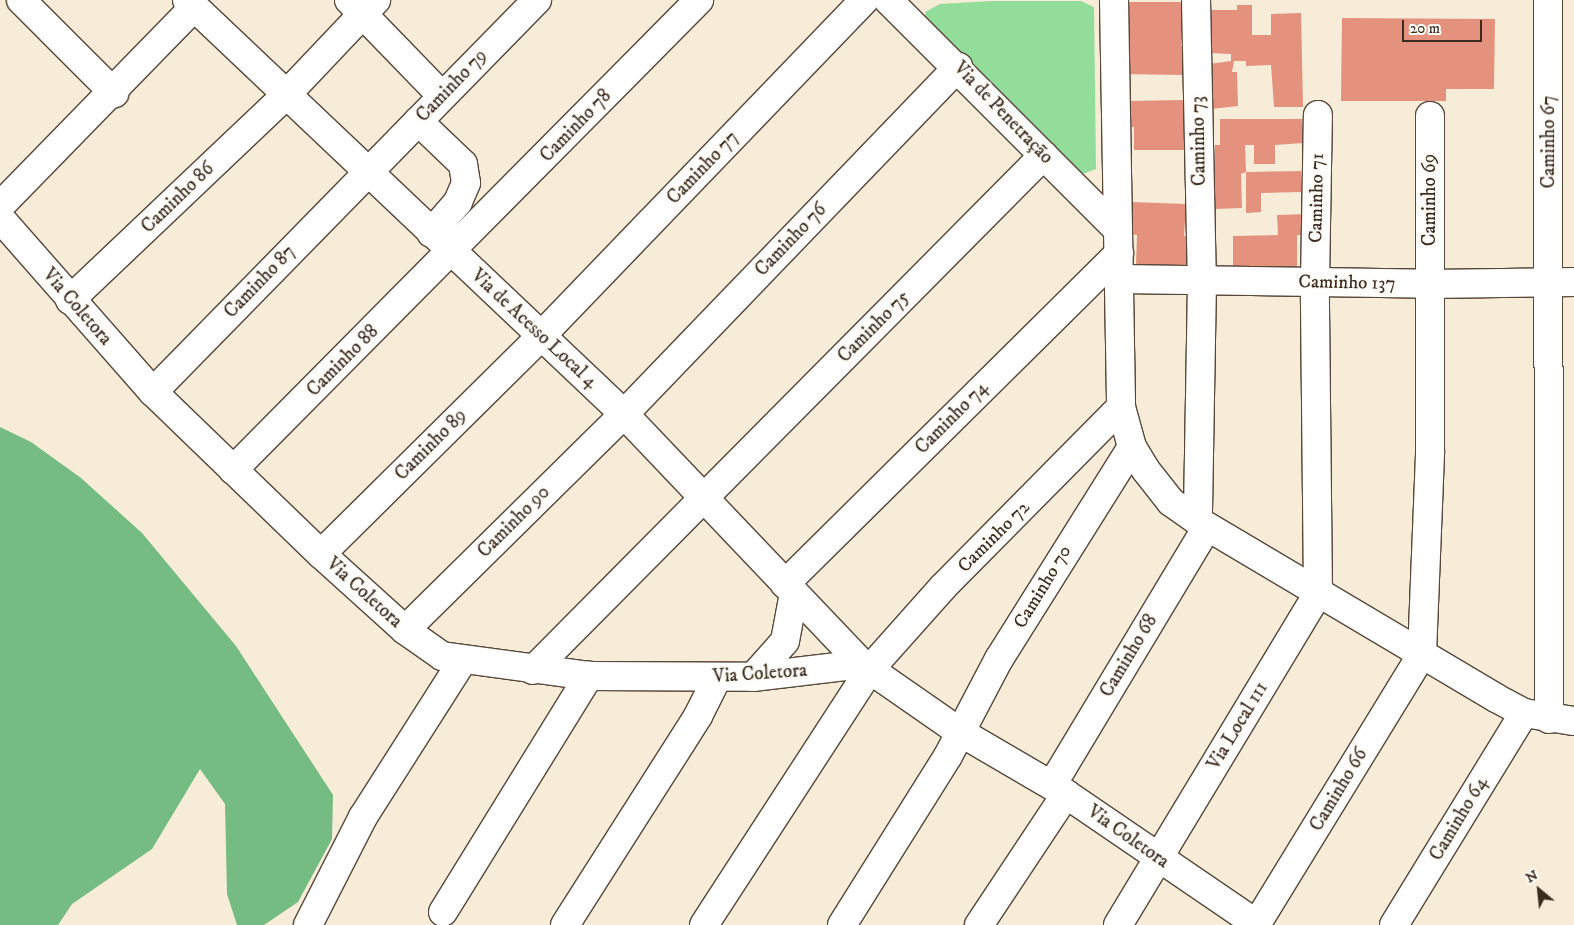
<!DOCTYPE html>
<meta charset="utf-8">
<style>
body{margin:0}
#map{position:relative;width:1574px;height:925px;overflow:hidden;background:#f6ecd8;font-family:"IM FELL DW Pica",serif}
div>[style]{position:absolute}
.green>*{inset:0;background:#92dd9a}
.forest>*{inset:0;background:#75bc82}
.building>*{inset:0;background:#e4927d}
.roads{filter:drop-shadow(1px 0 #57473a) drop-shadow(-1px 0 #57473a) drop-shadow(0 1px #57473a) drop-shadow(0 -1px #57473a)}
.minor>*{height:28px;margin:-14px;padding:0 14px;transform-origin:14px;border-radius:14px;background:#fff}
span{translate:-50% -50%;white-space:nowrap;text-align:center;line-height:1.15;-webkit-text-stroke:5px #fdfcf7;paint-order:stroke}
.street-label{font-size:19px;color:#3b2a1e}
.north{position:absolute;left:1514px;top:865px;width:50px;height:50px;-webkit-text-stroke:4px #fdfcf7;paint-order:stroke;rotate:332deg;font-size:14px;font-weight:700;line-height:20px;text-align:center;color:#3b2a1e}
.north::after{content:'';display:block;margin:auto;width:18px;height:22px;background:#3b2a1e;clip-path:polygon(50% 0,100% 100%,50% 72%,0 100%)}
.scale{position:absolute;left:1402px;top:20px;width:80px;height:22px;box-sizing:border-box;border:2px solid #3b2a1e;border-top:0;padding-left:6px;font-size:15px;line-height:18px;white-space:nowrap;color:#3b2a1e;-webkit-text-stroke:4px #fdfcf7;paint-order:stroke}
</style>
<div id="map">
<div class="green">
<div style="clip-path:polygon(992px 1px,1081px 1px,1094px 7px,1096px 169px,1083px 174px,928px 24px,925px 12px,940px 4px)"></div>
</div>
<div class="forest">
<div style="clip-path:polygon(0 427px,31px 442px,81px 478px,142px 533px,236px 646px,333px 795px,332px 839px,298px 902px,264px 925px,237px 925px,227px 894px,225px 804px,200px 769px,152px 849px,72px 904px,58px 925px,0 925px)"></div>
</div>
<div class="building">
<div style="clip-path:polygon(1117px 2px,1182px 2px,1181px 46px,1184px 46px,1184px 75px,1118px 74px)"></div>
<div style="clip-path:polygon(1237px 5px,1252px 5px,1252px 35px,1271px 35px,1271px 14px,1301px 13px,1303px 107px,1274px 107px,1271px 65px,1246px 66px,1246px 61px,1234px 61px,1232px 72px,1237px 72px,1238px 106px,1211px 109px,1209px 64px,1231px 61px,1231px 54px,1208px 53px,1207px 10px,1237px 10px)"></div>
<div style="clip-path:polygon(1342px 18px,1495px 19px,1494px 89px,1446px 89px,1446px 101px,1341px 101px)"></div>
<div style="clip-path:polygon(1185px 100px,1186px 150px,1134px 150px,1134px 127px,1128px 127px,1127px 101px)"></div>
<div style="clip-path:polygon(1220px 119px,1302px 119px,1303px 143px,1275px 145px,1275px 164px,1254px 164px,1254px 145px,1245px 145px,1246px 172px,1241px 174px,1242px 208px,1215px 209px,1215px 145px,1220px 145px)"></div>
<div style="clip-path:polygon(1301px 171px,1301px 192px,1261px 193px,1261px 212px,1246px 213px,1246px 172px)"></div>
<div style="clip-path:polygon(1131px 202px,1186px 204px,1184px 236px,1196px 237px,1194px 268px,1155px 272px,1156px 265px,1136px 265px,1137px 235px,1130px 234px)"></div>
<div style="clip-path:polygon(1307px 214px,1307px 235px,1297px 235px,1297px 267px,1233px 267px,1233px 236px,1278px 235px,1277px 215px)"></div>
</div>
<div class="roads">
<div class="minor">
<div style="left:21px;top:0;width:132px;rotate:45deg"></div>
<div style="left:187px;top:0;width:602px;rotate:43.45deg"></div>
<div style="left:624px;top:414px;width:345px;rotate:46.4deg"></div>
<div style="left:862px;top:664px;width:119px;rotate:34.8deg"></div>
<div style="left:960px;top:732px;width:123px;rotate:30.3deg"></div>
<div style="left:1066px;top:794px;width:232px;rotate:34.3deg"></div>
<div style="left:349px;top:0;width:132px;rotate:45.9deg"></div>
<div style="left:888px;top:0;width:322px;rotate:45deg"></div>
<div style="left:1114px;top:0;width:407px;rotate:89deg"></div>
<div style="left:1121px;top:407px;width:41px;rotate:74.6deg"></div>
<div style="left:1132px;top:447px;width:26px;rotate:59deg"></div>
<div style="left:1145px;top:469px;width:42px;rotate:51.8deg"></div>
<div style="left:1171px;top:502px;width:33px;rotate:35deg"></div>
<div style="left:1198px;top:521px;width:347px;rotate:30.7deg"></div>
<div style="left:1496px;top:698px;width:32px;rotate:28deg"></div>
<div style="left:1524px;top:713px;width:51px;rotate:9.1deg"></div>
<div style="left:1196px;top:0;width:282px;rotate:88.8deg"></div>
<div style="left:1202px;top:282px;width:239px;rotate:91deg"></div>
<div style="left:1548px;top:0;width:719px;rotate:89.92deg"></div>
<div style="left:418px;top:121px;width:62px;rotate:43.7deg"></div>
<div style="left:463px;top:164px;width:19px;rotate:81deg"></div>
<div style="left:466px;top:183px;width:21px;rotate:113deg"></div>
<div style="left:458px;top:202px;width:41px;rotate:131.1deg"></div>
<div style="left:0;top:206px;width:278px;rotate:-45.7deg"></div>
<div style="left:0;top:218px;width:232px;rotate:48.7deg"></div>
<div style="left:153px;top:392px;width:233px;rotate:44deg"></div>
<div style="left:321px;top:554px;width:113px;rotate:42.1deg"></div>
<div style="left:405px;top:630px;width:45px;rotate:35.1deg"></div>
<div style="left:442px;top:656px;width:148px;rotate:7.7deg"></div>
<div style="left:589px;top:676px;width:164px;rotate:0.3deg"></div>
<div style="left:753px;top:677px;width:110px;rotate:-6.8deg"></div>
<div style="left:1121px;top:279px;width:309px;rotate:0.9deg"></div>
<div style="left:1430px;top:284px;width:144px;rotate:-0.8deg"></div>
<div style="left:70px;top:300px;width:298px;rotate:-43.5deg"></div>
<div style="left:286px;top:95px;width:131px;rotate:-46.5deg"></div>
<div style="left:153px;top:392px;width:549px;rotate:-45.59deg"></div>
<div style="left:233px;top:470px;width:662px;rotate:-45.24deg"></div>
<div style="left:321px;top:554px;width:310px;rotate:-44.7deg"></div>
<div style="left:541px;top:336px;width:466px;rotate:-46.1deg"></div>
<div style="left:785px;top:584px;width:470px;rotate:-44.7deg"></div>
<div style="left:405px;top:630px;width:308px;rotate:-44.6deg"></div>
<div style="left:624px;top:414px;width:482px;rotate:-46.1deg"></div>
<div style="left:533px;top:670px;width:725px;rotate:-45.22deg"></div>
<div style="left:753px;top:677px;width:48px;rotate:-48.4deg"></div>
<div style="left:785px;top:641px;width:49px;rotate:-79.4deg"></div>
<div style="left:1052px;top:785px;width:301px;rotate:-59deg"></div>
<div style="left:443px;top:912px;width:278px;rotate:-58.3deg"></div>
<div style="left:308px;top:925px;width:121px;rotate:-63deg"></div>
<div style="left:363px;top:817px;width:186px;rotate:-57.5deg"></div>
<div style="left:565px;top:925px;width:248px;rotate:-57.5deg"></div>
<div style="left:698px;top:716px;width:42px;rotate:-63.4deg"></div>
<div style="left:704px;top:925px;width:305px;rotate:-57deg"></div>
<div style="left:870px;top:669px;width:110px;rotate:-48.3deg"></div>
<div style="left:943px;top:587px;width:253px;rotate:-45.3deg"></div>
<div style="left:842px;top:925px;width:199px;rotate:-57.9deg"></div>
<div style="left:948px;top:756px;width:110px;rotate:-62.3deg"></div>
<div style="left:999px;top:659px;width:250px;rotate:-57.9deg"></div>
<div style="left:979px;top:925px;width:157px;rotate:-56.4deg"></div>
<div style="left:1118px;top:925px;width:388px;rotate:-58.9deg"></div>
<div style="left:1318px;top:593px;width:311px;rotate:-90.6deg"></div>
<div style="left:1315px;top:282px;width:167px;rotate:-89deg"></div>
<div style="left:1256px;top:925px;width:318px;rotate:-58.5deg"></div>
<div style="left:1422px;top:654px;width:203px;rotate:-87.7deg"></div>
<div style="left:1430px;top:451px;width:335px;rotate:-90deg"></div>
<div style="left:1394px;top:925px;width:249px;rotate:-58.5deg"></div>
</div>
</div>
<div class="street-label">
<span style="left:452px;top:86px;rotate:-46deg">Caminho 79</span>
<span style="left:1003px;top:113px;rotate:46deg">Via de Penetração</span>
<span style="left:576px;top:126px;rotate:-46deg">Caminho 78</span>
<span style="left:1199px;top:141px;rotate:-91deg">Caminho 73</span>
<span style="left:1549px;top:142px;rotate:-90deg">Caminho 67</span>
<span style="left:703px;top:168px;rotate:-46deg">Caminho 77</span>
<span style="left:178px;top:198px;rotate:-44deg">Caminho 86</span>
<span style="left:1317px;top:198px;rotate:-89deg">Caminho 71</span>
<span style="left:1430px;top:200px;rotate:-90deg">Caminho 69</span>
<span style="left:791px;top:240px;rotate:-46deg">Caminho 76</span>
<span style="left:260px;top:282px;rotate:-46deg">Caminho 87</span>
<span style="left:1347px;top:283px;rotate:1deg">Caminho 137</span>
<span style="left:77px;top:307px;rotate:49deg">Via Coletora</span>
<span style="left:874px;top:327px;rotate:-45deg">Caminho 75</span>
<span style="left:534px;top:329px;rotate:43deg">Via de Acesso Local 4</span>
<span style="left:343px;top:361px;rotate:-45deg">Caminho 88</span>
<span style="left:952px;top:418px;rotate:-45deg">Caminho 74</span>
<span style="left:431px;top:445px;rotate:-45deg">Caminho 89</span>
<span style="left:514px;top:522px;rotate:-45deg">Caminho 90</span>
<span style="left:994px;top:537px;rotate:-45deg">Caminho 72</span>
<span style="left:1043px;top:587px;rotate:-59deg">Caminho 70</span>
<span style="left:364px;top:593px;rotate:42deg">Via Coletora</span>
<span style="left:1129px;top:656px;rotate:-59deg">Caminho 68</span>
<span style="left:760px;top:674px;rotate:-4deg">Via Coletora</span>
<span style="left:1238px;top:726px;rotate:-59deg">Via Local 111</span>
<span style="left:1339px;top:790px;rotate:-59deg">Caminho 66</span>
<span style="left:1459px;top:819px;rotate:-59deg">Caminho 64</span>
<span style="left:1128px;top:837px;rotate:35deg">Via Coletora</span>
</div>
<div class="north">N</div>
<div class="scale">20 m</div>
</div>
